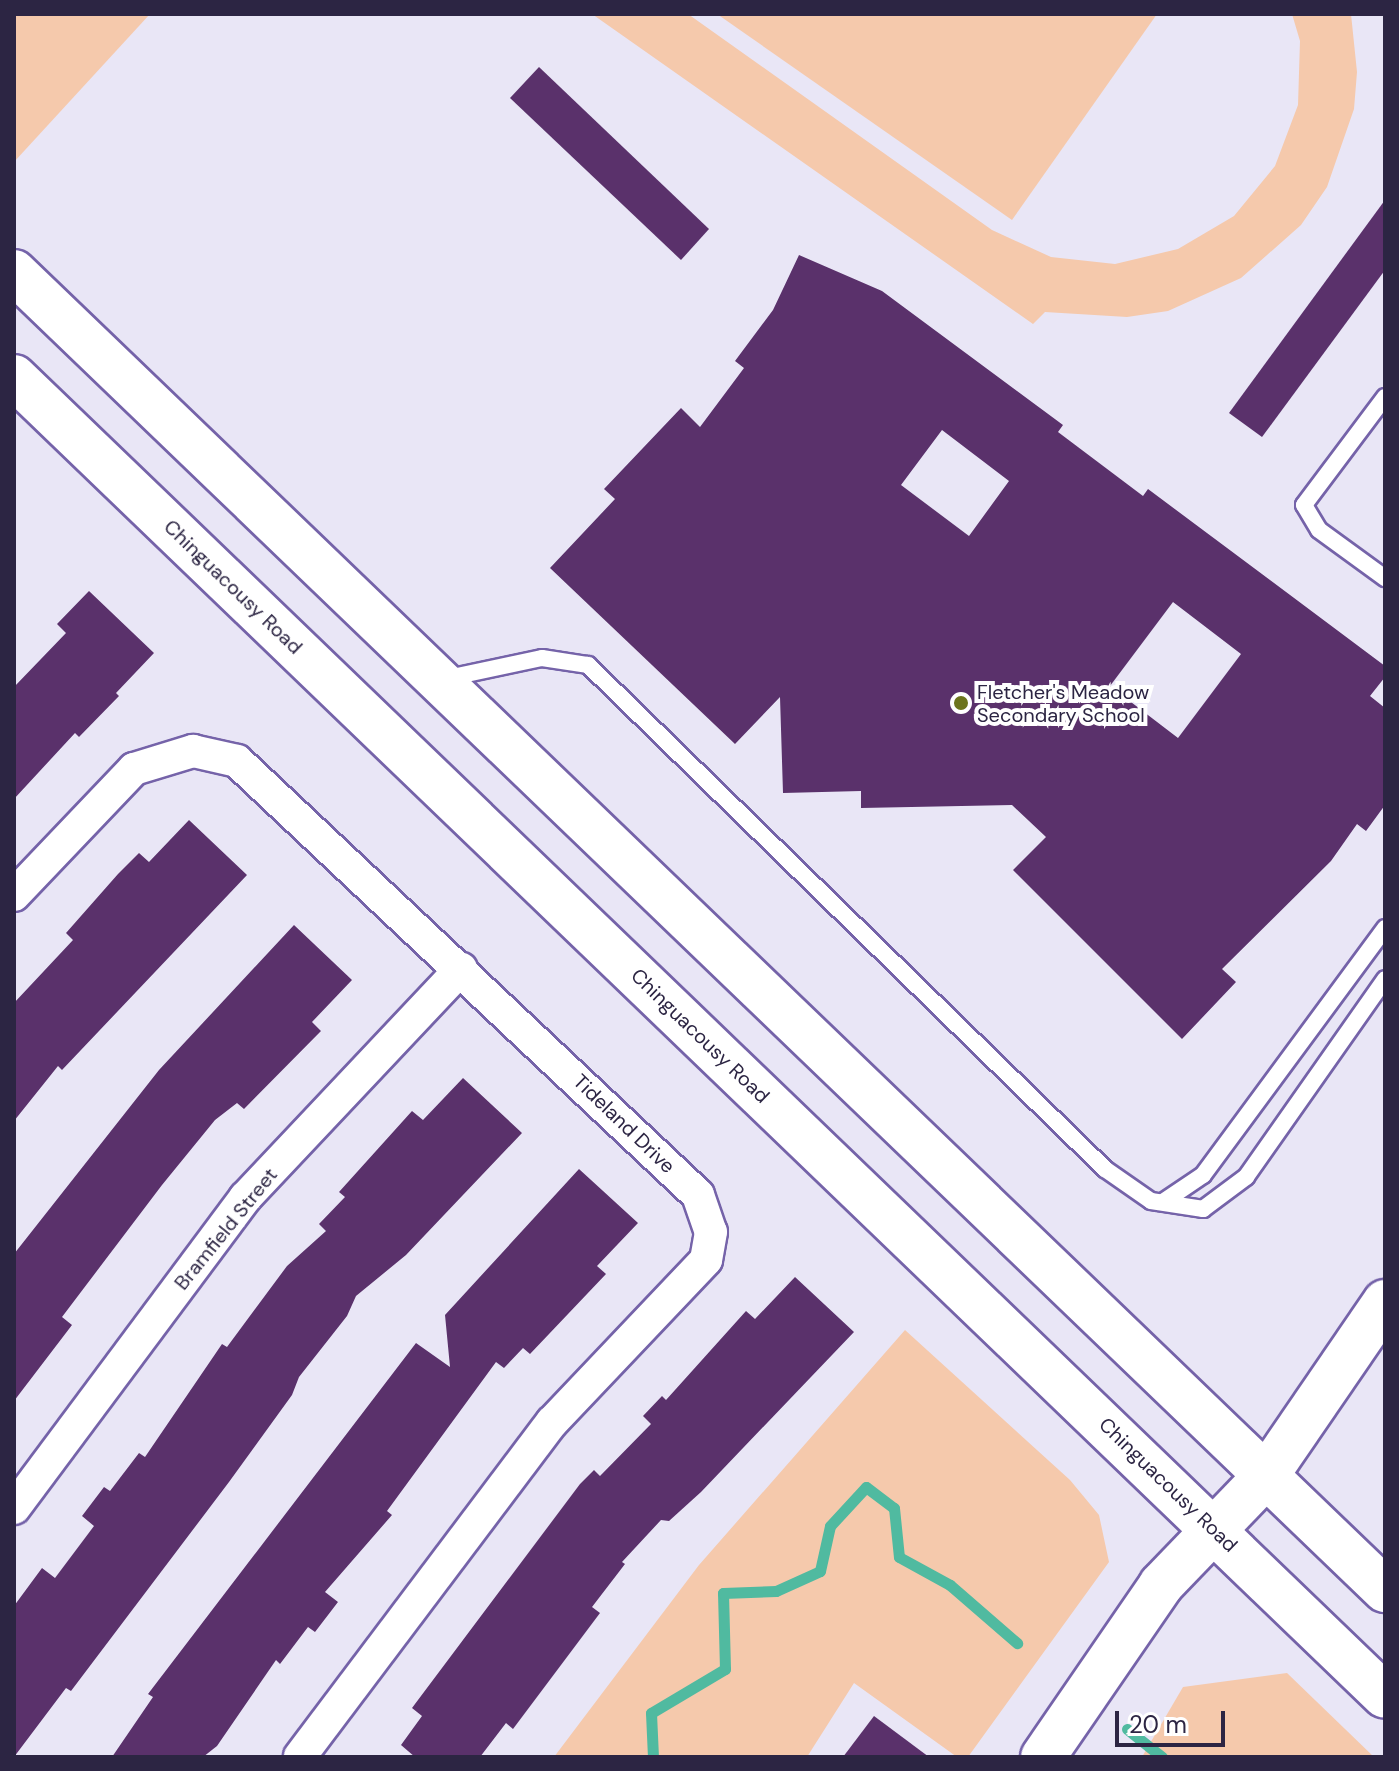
<!DOCTYPE html>
<style>
body{margin:0}
#map{position:relative;width:1399px;height:1771px;overflow:hidden;background:#e9e6f6;font-family:"DM Sans",sans-serif}
div>[style]{position:absolute}
.green>*{inset:0;background:#f5c9ac}
.stream>*{height:11px;margin:-5.5px;padding:0 5.5px;transform-origin:5.5px;border-radius:5.5px;background:#50baa0}
.building>*{inset:0;background:#5a316b}
.roads{filter:drop-shadow(2px 0 #7563a9) drop-shadow(-2px 0 #7563a9) drop-shadow(0 2px #7563a9) drop-shadow(0 -2px #7563a9)}
.lane>*{height:16px;margin:-8px;padding:0 8px;transform-origin:8px;border-radius:8px;background:#fff}
.street>*{height:32px;margin:-16px;padding:0 16px;transform-origin:16px;border-radius:16px;background:#fff}
.secondary>*{height:44px;margin:-22px;padding:0 22px;transform-origin:22px;border-radius:22px;background:#fff}
.dots>*{width:22px;height:22px;translate:-50% -50%;box-sizing:border-box;border:4px solid #fff;border-radius:50%}
span{translate:-50% -50%;white-space:nowrap;text-align:center;line-height:1.15;-webkit-text-stroke:8px #fff;paint-order:stroke}
.street-label{font-size:20px;color:#2c2543}
.poi-label{font-size:20px;color:#2c2543}
.left{translate:0 -50%;text-align:left}
.frame{position:absolute;inset:0;border:16px solid #2c2543;pointer-events:none}
.scale{position:absolute;left:1115px;top:1711px;width:110px;height:36px;box-sizing:border-box;border:4px solid #2c2543;border-top:0;padding-left:10px;font-size:24px;line-height:28px;white-space:nowrap;color:#2c2543;-webkit-text-stroke:6px #fff;paint-order:stroke}
</style>
<div id="map">
<div class="green">
<div style="clip-path:polygon(14px 14px,150px 14px,14px 162px)"></div>
<div style="clip-path:polygon(592px 14px,688px 14px,992px 230px,1051px 257px,1115px 264px,1178px 249px,1234px 216px,1275px 166px,1298px 105px,1300px 41px,1292px 14px,1351px 14px,1357px 72px,1354px 109px,1327px 187px,1301px 225px,1241px 278px,1168px 311px,1127px 317px,1045px 312px,1033px 324px)"></div>
<div style="clip-path:polygon(717px 14px,1157px 14px,1012px 220px)"></div>
<div style="clip-path:polygon(905px 1330px,1070px 1480px,1099px 1515px,1109px 1562px,968px 1757px,957px 1757px,854px 1683px,807px 1757px,554px 1757px,699px 1565px)"></div>
<div style="clip-path:polygon(1287px 1673px,1374px 1757px,1142px 1757px,1183px 1687px)"></div>
</div>
<div class="stream">
<div style="left:1127px;top:1729px;width:45px;rotate:38.7deg"></div>
<div style="left:653px;top:1757px;width:44px;rotate:-92.6deg"></div>
<div style="left:651px;top:1713px;width:86px;rotate:-30.7deg"></div>
<div style="left:725px;top:1669px;width:76px;rotate:-91.5deg"></div>
<div style="left:723px;top:1593px;width:53px;rotate:-2.2deg"></div>
<div style="left:776px;top:1591px;width:48px;rotate:-24.4deg"></div>
<div style="left:820px;top:1571px;width:46px;rotate:-77.5deg"></div>
<div style="left:830px;top:1526px;width:53px;rotate:-47.3deg"></div>
<div style="left:866px;top:1487px;width:35px;rotate:37deg"></div>
<div style="left:894px;top:1508px;width:49px;rotate:84.2deg"></div>
<div style="left:899px;top:1557px;width:58px;rotate:28.8deg"></div>
<div style="left:950px;top:1585px;width:89px;rotate:40.9deg"></div>
</div>
<div class="building">
<div style="clip-path:polygon(539px 67px,709px 229px,681px 260px,510px 98px)"></div>
<div style="clip-path:polygon(1385px 200px,1385px 270px,1262px 437px,1229px 413px)"></div>
<div style="clip-path:polygon(evenodd,799px 255px,882px 291px,1063px 425px,1058px 432px,1143px 496px,1148px 489px,1385px 666px,1385px 677px,1370px 696px,1385px 708px,1385px 805px,1366px 831px,1357px 824px,1331px 861px,1222px 969px,1236px 982px,1182px 1039px,1013px 870px,1046px 837px,1012px 805px,861px 808px,861px 791px,783px 793px,780px 697px,735px 744px,550px 568px,615px 499px,604px 489px,681px 408px,700px 427px,744px 368px,735px 361px,773px 310px,799px 255px,942px 430px,1009px 481px,969px 536px,901px 485px,942px 430px,799px 255px,1173px 602px,1241px 654px,1178px 738px,1110px 686px,1173px 602px)"></div>
<div style="clip-path:polygon(89px 591px,154px 653px,116px 693px,119px 696px,79px 737px,75px 733px,14px 799px,14px 687px,66px 633px,57px 624px)"></div>
<div style="clip-path:polygon(189px 820px,247px 875px,62px 1070px,58px 1066px,14px 1121px,14px 1003px,73px 940px,66px 933px,118px 874px,139px 853px,149px 862px)"></div>
<div style="clip-path:polygon(294px 925px,352px 980px,312px 1022px,321px 1031px,244px 1109px,237px 1103px,215px 1120px,162px 1185px,62px 1317px,72px 1325px,14px 1401px,14px 1254px,159px 1070px)"></div>
<div style="clip-path:polygon(463px 1078px,522px 1133px,406px 1255px,356px 1296px,347px 1316px,299px 1377px,292px 1395px,229px 1482px,71px 1691px,66px 1688px,14px 1757px,14px 1606px,42px 1568px,55px 1578px,94px 1526px,82px 1516px,104px 1487px,110px 1491px,139px 1453px,145px 1457px,222px 1344px,227px 1347px,287px 1266px,326px 1231px,319px 1224px,345px 1197px,339px 1192px,412px 1111px,423px 1120px)"></div>
<div style="clip-path:polygon(579px 1169px,638px 1223px,597px 1266px,606px 1274px,530px 1354px,523px 1348px,504px 1368px,496px 1362px,387px 1511px,392px 1515px,325px 1592px,338px 1602px,315px 1632px,308px 1627px,280px 1664px,276px 1660px,217px 1746px,203px 1757px,112px 1757px,153px 1697px,148px 1694px,416px 1343px,450px 1367px,445px 1315px)"></div>
<div style="clip-path:polygon(795px 1277px,854px 1332px,701px 1492px,669px 1521px,661px 1520px,622px 1562px,625px 1564px,592px 1607px,600px 1613px,513px 1729px,506px 1723px,480px 1757px,415px 1757px,401px 1745px,422px 1716px,412px 1708px,580px 1484px,594px 1470px,600px 1476px,651px 1424px,643px 1416px,662px 1396px,666px 1400px,746px 1311px,755px 1319px)"></div>
<div style="clip-path:polygon(874px 1716px,929px 1757px,843px 1757px)"></div>
</div>
<div class="roads">
<div class="lane">
<div style="left:1385px;top:397px;width:135px;rotate:126.9deg"></div>
<div style="left:1304px;top:505px;width:29px;rotate:59deg"></div>
<div style="left:1319px;top:530px;width:82px;rotate:36deg"></div>
<div style="left:443px;top:679px;width:101px;rotate:-12deg"></div>
<div style="left:542px;top:658px;width:47px;rotate:8.7deg"></div>
<div style="left:588px;top:665px;width:722px;rotate:44.27deg"></div>
<div style="left:1105px;top:1169px;width:56px;rotate:34.8deg"></div>
<div style="left:1151px;top:1201px;width:53px;rotate:8.7deg"></div>
<div style="left:1203px;top:1209px;width:54px;rotate:-36.7deg"></div>
<div style="left:1246px;top:1177px;width:242px;rotate:-54.9deg"></div>
<div style="left:1163px;top:1202px;width:48px;rotate:-34deg"></div>
<div style="left:1203px;top:1175px;width:307px;rotate:-53.6deg"></div>
</div>
<div class="street">
<div style="left:14px;top:895px;width:174px;rotate:-46.4deg"></div>
<div style="left:134px;top:769px;width:62px;rotate:-17deg"></div>
<div style="left:193px;top:751px;width:45px;rotate:12.8deg"></div>
<div style="left:237px;top:761px;width:633px;rotate:43.27deg"></div>
<div style="left:698px;top:1195px;width:39px;rotate:71deg"></div>
<div style="left:711px;top:1232px;width:28px;rotate:100deg"></div>
<div style="left:706px;top:1260px;width:224px;rotate:133.5deg"></div>
<div style="left:552px;top:1422px;width:419px;rotate:127deg"></div>
<div style="left:14px;top:1508px;width:387px;rotate:-53.3deg"></div>
<div style="left:245px;top:1198px;width:315px;rotate:-46.7deg"></div>
</div>
<div class="secondary">
<div style="left:14px;top:272px;width:1902px;rotate:43.87deg"></div>
<div style="left:14px;top:377px;width:1902px;rotate:43.89deg"></div>
<div style="left:1043px;top:1757px;width:209px;rotate:-55.5deg"></div>
<div style="left:1161px;top:1585px;width:151px;rotate:-46.1deg"></div>
<div style="left:1266px;top:1476px;width:211px;rotate:-55.6deg"></div>
</div>
</div>
<div class="dots">
<div style="left:961px;top:703px;background:#6c741c"></div>
</div>
<div class="street-label">
<span style="left:233px;top:587px;rotate:44deg">Chinguacousy Road</span>
<span style="left:700px;top:1036px;rotate:44deg">Chinguacousy Road</span>
<span style="left:624px;top:1124px;rotate:44deg">Tideland Drive</span>
<span style="left:226px;top:1229px;rotate:-51deg">Bramfield Street</span>
<span style="left:1168px;top:1485px;rotate:44deg">Chinguacousy Road</span>
</div>
<div class="poi-label">
<span class="left" style="left:977px;top:704px">Fletcher's Meadow<br>Secondary School</span>
</div>
<div class="frame"></div>
<div class="scale">20 m</div>
</div>
